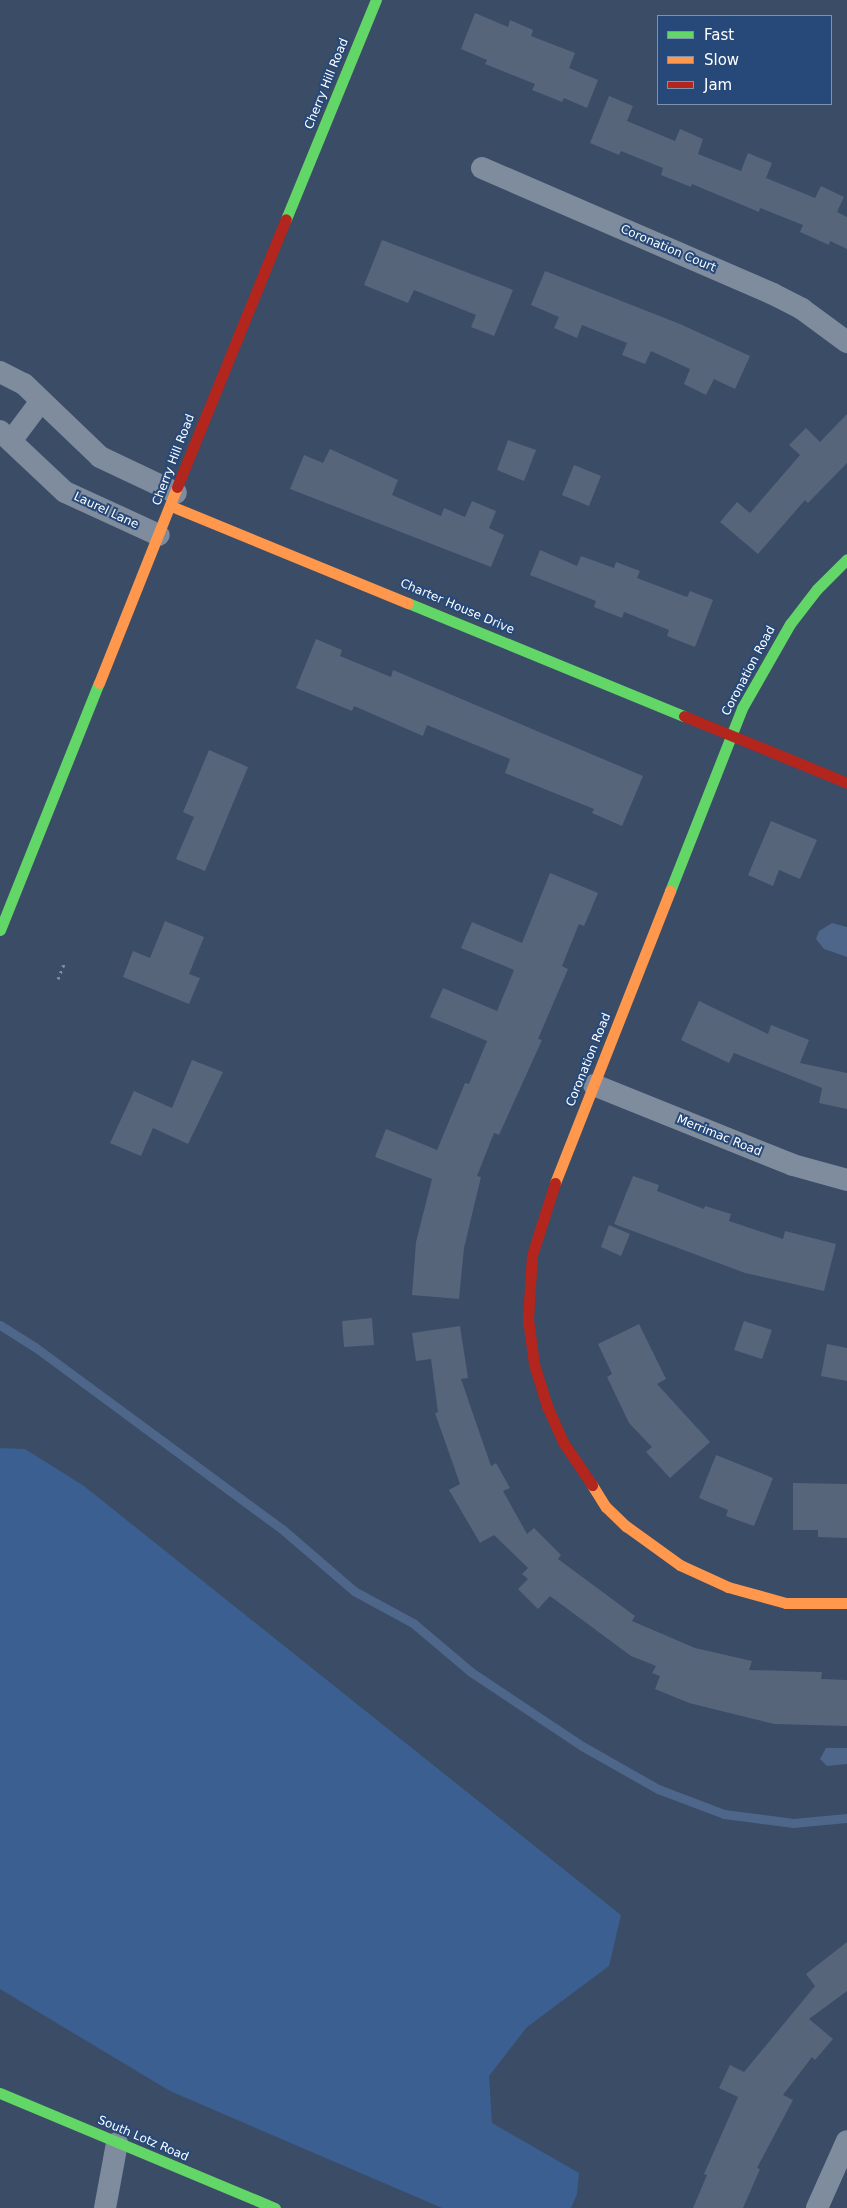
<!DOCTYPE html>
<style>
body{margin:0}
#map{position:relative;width:847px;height:2208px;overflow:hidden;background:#3a4c66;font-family:"DejaVu Sans",sans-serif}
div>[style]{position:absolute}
.green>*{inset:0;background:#3b5f90}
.water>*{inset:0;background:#4e6689}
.stream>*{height:9px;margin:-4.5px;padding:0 4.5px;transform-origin:4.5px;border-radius:4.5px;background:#4e6689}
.building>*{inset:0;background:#57657a}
.path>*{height:3px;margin-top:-1.5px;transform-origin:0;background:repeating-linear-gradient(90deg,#7e8c9d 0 2.5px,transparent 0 6.5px)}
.street>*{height:22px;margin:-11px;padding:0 11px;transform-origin:11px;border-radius:11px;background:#7e8c9d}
.fast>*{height:11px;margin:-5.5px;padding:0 5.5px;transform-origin:5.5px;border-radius:5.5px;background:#63d668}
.slow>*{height:11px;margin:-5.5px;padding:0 5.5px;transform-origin:5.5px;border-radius:5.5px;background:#ff974d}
.jam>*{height:11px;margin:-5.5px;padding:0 5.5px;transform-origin:5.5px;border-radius:5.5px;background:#b3261e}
span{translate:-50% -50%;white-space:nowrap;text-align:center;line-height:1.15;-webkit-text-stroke:4px #274979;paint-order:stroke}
.street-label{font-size:12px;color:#fff}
.legend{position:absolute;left:657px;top:15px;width:175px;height:90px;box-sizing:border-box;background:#274979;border:1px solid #7d92af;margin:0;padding:6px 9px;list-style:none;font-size:15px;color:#fff}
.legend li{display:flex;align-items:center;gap:10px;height:25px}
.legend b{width:25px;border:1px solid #7d92af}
</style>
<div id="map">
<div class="green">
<div style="clip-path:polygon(0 1448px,25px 1449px,84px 1486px,621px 1915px,609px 1966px,527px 2027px,489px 2076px,492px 2123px,579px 2173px,577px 2194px,571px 2208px,442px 2208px,170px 2091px,0 1989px)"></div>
</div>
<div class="water">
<div style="clip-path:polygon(832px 923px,847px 927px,847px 957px,824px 949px,816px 939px,819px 931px)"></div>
<div style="clip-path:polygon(826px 1748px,847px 1748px,847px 1764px,827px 1766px,820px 1759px)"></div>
</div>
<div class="stream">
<div style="left:0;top:1325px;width:41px;rotate:32.2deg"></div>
<div style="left:35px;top:1347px;width:307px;rotate:36.4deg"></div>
<div style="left:282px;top:1529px;width:95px;rotate:40.7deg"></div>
<div style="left:354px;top:1591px;width:67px;rotate:28.5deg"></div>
<div style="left:413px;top:1623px;width:76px;rotate:40.2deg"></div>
<div style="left:471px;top:1672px;width:133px;rotate:33.7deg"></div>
<div style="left:582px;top:1746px;width:87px;rotate:29.5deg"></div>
<div style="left:658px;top:1789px;width:71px;rotate:20.7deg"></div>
<div style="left:724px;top:1814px;width:70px;rotate:7.4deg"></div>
<div style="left:793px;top:1823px;width:54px;rotate:-5.3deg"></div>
</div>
<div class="building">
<div style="clip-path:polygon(475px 13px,508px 27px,510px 20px,533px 30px,531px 36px,575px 53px,569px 68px,598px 80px,587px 108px,564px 98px,562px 102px,532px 90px,535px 84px,485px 64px,487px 60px,461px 49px)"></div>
<div style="clip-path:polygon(609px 96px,633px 106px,627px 121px,675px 141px,680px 129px,703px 139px,698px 154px,741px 171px,748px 153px,772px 163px,766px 178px,815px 198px,821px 186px,844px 197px,837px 212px,847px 217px,847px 249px,830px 241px,829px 245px,800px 232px,803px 225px,760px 208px,759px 212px,692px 184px,691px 187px,661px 175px,663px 168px,621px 151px,619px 155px,590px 143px)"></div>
<div style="clip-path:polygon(382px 240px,513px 290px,494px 336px,471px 327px,476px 315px,414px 290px,408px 303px,364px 285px)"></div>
<div style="clip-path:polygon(545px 271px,680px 324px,750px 356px,735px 389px,714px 379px,706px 395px,684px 384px,690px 369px,651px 351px,645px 364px,622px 355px,627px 343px,582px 325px,577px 338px,554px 328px,559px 317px,531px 305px)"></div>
<div style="clip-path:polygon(847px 414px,847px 463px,808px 503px,805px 500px,758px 554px,720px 522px,737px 502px,750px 513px,800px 455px,789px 445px,806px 428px,820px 442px)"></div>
<div style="clip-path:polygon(508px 440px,536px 450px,524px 481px,497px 470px)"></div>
<div style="clip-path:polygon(330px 449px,398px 480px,392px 495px,441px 516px,444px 508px,465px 517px,472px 501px,496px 511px,489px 528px,504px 535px,491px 567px,290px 489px,304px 455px,323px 463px)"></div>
<div style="clip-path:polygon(574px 465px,601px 476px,589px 506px,562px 495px)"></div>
<div style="clip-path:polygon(540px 550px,577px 566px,581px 556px,614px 568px,616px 562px,640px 571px,637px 578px,687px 597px,690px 591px,713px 600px,695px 647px,667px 636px,669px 630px,624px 612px,622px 618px,594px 607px,596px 601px,530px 575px)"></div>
<div style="clip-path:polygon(316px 639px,342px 650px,340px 656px,391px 677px,393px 670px,643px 776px,622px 826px,592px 813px,594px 809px,505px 773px,510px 759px,427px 725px,423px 736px,354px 706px,352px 711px,296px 688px)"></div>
<div style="clip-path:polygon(209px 750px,248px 767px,205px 871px,176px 859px,194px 817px,183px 812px)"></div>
<div style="clip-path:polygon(771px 821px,817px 840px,800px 879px,779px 870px,773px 886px,748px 875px)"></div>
<div style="clip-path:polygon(550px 873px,598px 893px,584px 926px,579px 924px,562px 966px,568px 969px,538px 1039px,542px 1040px,499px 1135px,494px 1133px,477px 1176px,481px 1177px,464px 1248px,459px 1299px,412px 1295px,416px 1242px,432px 1179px,375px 1157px,386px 1129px,437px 1150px,465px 1083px,469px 1084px,487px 1041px,430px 1017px,443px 988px,497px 1011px,514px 970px,461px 948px,472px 922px,522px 943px)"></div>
<div style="clip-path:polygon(165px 921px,204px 937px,189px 974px,200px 978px,189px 1004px,123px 977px,133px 951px,150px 958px)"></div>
<div style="clip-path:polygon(699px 1001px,768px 1034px,771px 1025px,809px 1040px,800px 1063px,847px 1073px,847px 1109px,819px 1103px,822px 1088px,734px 1053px,729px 1063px,681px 1040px)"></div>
<div style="clip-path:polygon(192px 1060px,223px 1072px,188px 1144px,153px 1128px,141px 1156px,110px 1143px,134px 1091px,172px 1108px)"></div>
<div style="clip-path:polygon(633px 1176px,659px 1185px,657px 1191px,704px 1209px,705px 1206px,731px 1214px,729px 1221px,783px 1239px,785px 1231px,836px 1244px,824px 1291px,745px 1273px,614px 1224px)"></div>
<div style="clip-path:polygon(609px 1225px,630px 1234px,621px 1256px,601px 1247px)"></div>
<div style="clip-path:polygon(372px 1318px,374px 1345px,344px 1347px,342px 1321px)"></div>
<div style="clip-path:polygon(744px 1321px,772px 1330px,762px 1359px,734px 1350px)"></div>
<div style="clip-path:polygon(639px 1324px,666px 1379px,657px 1384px,710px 1442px,670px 1478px,646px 1452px,652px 1447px,629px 1423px,607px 1377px,612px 1374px,598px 1344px)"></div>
<div style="clip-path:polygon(460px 1326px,468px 1378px,461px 1379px,491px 1466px,496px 1463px,510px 1488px,503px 1491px,527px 1534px,534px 1528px,561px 1555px,558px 1559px,635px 1616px,632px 1621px,695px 1648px,752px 1661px,749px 1670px,822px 1672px,821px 1679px,847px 1680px,847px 1726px,774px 1724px,689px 1703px,655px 1689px,660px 1676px,652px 1673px,656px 1666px,631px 1656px,550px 1596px,538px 1609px,518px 1589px,528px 1579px,522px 1574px,528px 1568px,494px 1535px,480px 1543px,449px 1490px,460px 1484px,435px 1413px,438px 1412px,431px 1359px,416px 1361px,412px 1333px)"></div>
<div style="clip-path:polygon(827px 1344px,847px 1348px,847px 1381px,821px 1376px)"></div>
<div style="clip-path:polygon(716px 1455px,773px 1478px,754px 1526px,726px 1516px,728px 1510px,699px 1498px)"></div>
<div style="clip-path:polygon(793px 1483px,847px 1484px,847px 1538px,818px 1537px,818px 1530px,793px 1530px)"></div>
<div style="clip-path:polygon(847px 1942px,847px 1991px,809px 2019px,833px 2039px,815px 2060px,812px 2057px,783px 2095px,793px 2100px,757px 2168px,760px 2169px,743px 2208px,693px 2208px,707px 2175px,704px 2174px,738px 2097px,719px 2088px,730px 2065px,744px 2072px,815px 1986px,806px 1974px)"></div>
</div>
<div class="path">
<div style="left:58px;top:979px;width:18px;rotate:-68deg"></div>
</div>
<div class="street">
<div style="left:482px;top:168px;width:317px;rotate:23.4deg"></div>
<div style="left:773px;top:294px;width:33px;rotate:27deg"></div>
<div style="left:802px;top:309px;width:56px;rotate:36.3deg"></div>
<div style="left:0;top:372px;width:27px;rotate:27deg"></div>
<div style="left:24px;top:384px;width:105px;rotate:43.8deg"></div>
<div style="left:100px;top:457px;width:84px;rotate:25.3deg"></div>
<div style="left:0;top:431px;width:89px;rotate:43.2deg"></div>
<div style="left:65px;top:492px;width:103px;rotate:24.6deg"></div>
<div style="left:11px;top:441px;width:50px;rotate:-53.1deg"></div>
<div style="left:594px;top:1085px;width:214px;rotate:21.9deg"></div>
<div style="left:793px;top:1165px;width:56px;rotate:15.5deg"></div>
<div style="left:105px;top:2208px;width:66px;rotate:-79.5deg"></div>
<div style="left:817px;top:2208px;width:73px;rotate:-65.9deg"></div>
</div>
<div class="fast">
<div style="left:286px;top:219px;width:237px;rotate:-67.7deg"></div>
<div style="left:408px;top:603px;width:298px;rotate:22.3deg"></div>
<div style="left:670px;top:891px;width:197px;rotate:-68.5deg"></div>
<div style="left:742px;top:708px;width:97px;rotate:-60.3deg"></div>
<div style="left:790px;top:624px;width:44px;rotate:-52.4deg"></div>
<div style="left:817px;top:589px;width:42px;rotate:-45deg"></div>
<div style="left:0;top:930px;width:266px;rotate:-68.2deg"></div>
<div style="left:0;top:2093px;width:298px;rotate:22.7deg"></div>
</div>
<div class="slow">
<div style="left:171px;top:506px;width:256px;rotate:22.3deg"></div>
<div style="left:99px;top:683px;width:211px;rotate:-68.3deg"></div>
<div style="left:555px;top:1183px;width:314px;rotate:-68.5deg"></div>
<div style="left:592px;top:1485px;width:26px;rotate:58deg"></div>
<div style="left:606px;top:1507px;width:28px;rotate:44deg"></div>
<div style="left:626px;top:1526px;width:67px;rotate:35.8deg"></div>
<div style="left:680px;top:1565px;width:53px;rotate:24.6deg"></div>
<div style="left:728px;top:1587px;width:60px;rotate:15.4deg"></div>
<div style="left:786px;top:1603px;width:61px"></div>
</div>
<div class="jam">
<div style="left:177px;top:487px;width:289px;rotate:-67.9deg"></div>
<div style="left:684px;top:716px;width:176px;rotate:22.3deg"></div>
<div style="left:555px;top:1183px;width:76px;rotate:107.7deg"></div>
<div style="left:532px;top:1255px;width:64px;rotate:93.6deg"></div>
<div style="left:528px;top:1319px;width:45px;rotate:82.4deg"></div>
<div style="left:534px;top:1364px;width:44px;rotate:72.8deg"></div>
<div style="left:547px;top:1406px;width:39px;rotate:66deg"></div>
<div style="left:563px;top:1442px;width:52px;rotate:56deg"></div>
</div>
<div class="street-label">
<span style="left:327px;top:84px;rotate:-68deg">Cherry Hill Road</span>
<span style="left:668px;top:249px;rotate:23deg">Coronation Court</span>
<span style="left:174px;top:460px;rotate:-69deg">Cherry Hill Road</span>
<span style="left:106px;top:511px;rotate:25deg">Laurel Lane</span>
<span style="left:457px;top:607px;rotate:23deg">Charter House Drive</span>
<span style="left:749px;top:671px;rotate:-62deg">Coronation Road</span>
<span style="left:589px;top:1060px;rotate:-68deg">Coronation Road</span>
<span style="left:719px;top:1136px;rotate:22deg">Merrimac Road</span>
<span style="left:143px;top:2139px;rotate:23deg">South Lotz Road</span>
</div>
<ul class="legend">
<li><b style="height:6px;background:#63d668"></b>Fast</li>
<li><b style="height:6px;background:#ff974d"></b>Slow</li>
<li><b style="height:6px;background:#b3261e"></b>Jam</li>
</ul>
</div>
